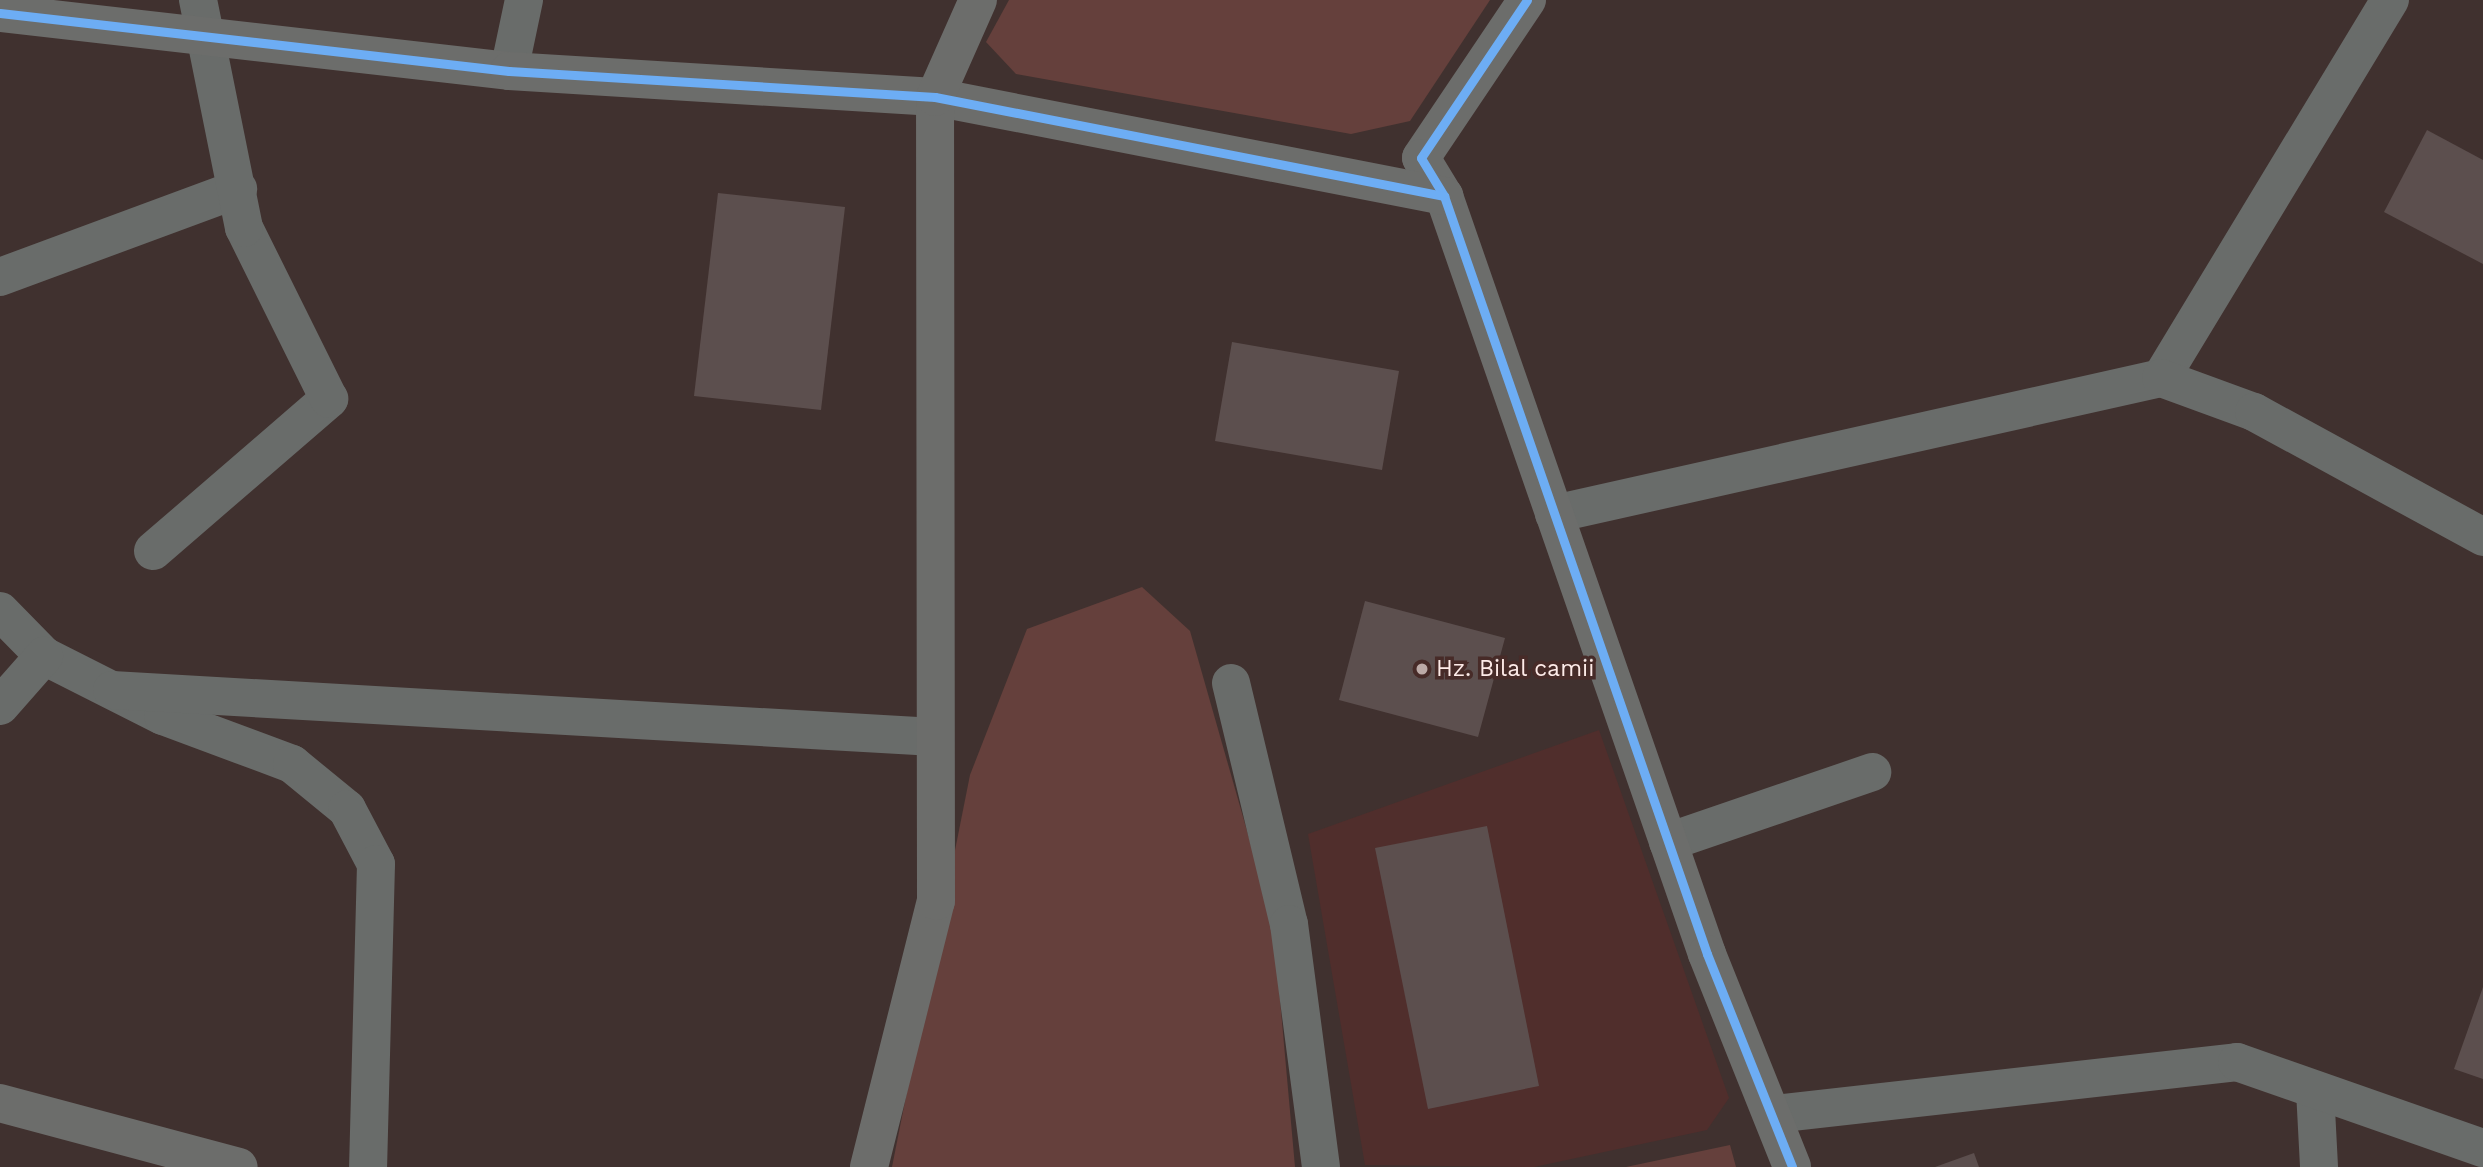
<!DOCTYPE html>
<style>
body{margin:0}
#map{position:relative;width:2483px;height:1167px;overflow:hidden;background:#40312f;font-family:"Work Sans",sans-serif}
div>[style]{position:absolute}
.built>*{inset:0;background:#502e2c}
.green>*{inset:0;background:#65403c}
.building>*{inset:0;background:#5c4f4e}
.street>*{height:38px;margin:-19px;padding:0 19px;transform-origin:19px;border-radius:19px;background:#696c6a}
.secondary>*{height:38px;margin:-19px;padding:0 19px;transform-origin:19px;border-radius:19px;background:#6c6d6b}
.cycleway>*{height:9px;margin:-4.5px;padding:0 4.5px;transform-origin:4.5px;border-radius:4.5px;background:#6dadf4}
.dots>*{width:19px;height:19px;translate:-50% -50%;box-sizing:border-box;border:4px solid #472b28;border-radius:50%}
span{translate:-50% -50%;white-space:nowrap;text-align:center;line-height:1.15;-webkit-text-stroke:7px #472b28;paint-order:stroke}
.poi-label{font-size:23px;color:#feebe8}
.left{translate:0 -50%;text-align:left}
</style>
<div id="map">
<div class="built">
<div style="clip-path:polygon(1599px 730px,1729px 1098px,1707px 1130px,1534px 1167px,1365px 1165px,1308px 834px)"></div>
</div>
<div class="green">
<div style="clip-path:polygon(1009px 0,1490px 0,1410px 121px,1351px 134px,1016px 74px,986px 42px)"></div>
<div style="clip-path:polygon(1142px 587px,1190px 631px,1273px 922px,1295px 1167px,892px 1167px,970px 775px,1027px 629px)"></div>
<div style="clip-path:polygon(1730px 1145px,1736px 1167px,1626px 1167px)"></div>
</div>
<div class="building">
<div style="clip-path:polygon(2427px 130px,2483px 160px,2483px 264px,2384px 212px)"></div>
<div style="clip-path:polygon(718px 193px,845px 207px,821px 410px,694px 396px)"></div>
<div style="clip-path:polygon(1232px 342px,1399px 371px,1382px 470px,1215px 441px)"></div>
<div style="clip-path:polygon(1365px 601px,1505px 638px,1478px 737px,1339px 700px)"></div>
<div style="clip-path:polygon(1487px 826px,1539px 1086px,1428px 1109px,1375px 848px)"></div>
<div style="clip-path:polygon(2483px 987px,2483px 1079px,2454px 1069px)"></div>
<div style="clip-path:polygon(1974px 1153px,1979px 1167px,1935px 1167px)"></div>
</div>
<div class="street">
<div style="left:509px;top:71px;width:73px;rotate:-78.1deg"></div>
<div style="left:0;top:277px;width:254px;rotate:-20.3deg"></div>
<div style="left:2161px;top:378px;width:442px;rotate:-58.8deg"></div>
<div style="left:1554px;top:514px;width:622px;rotate:-12.63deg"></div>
<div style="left:2161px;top:378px;width:99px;rotate:20.1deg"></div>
<div style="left:2254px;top:412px;width:261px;rotate:28.6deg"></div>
<div style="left:153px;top:551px;width:233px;rotate:-40.8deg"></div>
<div style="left:329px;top:399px;width:191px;rotate:-116.4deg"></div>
<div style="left:244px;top:228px;width:233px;rotate:-101.4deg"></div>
<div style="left:0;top:611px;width:63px;rotate:45.6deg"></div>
<div style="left:44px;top:656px;width:133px;rotate:26.8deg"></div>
<div style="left:163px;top:716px;width:138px;rotate:20.4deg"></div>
<div style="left:292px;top:764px;width:71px;rotate:39.3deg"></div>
<div style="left:347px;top:809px;width:62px;rotate:62.2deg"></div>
<div style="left:376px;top:864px;width:303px;rotate:91.5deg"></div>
<div style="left:1231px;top:683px;width:248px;rotate:76.5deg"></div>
<div style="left:1289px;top:924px;width:245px;rotate:82.5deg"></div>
<div style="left:112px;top:690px;width:824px;rotate:3.27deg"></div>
<div style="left:0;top:706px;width:67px;rotate:-48.7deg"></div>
<div style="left:1668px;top:842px;width:216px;rotate:-18.9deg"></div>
<div style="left:2315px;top:1090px;width:77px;rotate:87deg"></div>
<div style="left:1774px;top:1114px;width:466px;rotate:-6.4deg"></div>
<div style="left:2237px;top:1062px;width:261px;rotate:19.3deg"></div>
</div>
<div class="secondary">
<div style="left:1527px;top:0;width:190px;rotate:123.9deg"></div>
<div style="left:1421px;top:158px;width:44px;rotate:58.8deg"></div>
<div style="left:1444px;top:196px;width:802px;rotate:70.86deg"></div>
<div style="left:1707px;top:954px;width:229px;rotate:68.2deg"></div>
<div style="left:0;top:13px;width:512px;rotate:6.5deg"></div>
<div style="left:509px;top:71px;width:427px;rotate:3.5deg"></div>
<div style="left:935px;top:97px;width:519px;rotate:11.01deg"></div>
<div style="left:0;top:1103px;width:247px;rotate:15deg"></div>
<div style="left:869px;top:1167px;width:274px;rotate:-75.9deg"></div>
<div style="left:936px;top:901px;width:804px;rotate:-90.07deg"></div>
<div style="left:935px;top:97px;width:106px;rotate:-66.1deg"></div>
</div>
<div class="cycleway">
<div style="left:1527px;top:0;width:190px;rotate:123.9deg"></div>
<div style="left:1421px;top:158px;width:44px;rotate:58.8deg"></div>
<div style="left:1444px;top:196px;width:802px;rotate:70.86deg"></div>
<div style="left:1707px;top:954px;width:229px;rotate:68.2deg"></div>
<div style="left:0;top:13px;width:512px;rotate:6.5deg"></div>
<div style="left:509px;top:71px;width:427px;rotate:3.5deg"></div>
<div style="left:935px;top:97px;width:519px;rotate:11.01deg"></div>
</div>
<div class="dots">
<div style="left:1422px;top:669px;background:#bcaaa7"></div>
</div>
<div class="poi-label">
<span class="left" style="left:1436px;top:669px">Hz. Bilal camii</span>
</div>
</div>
